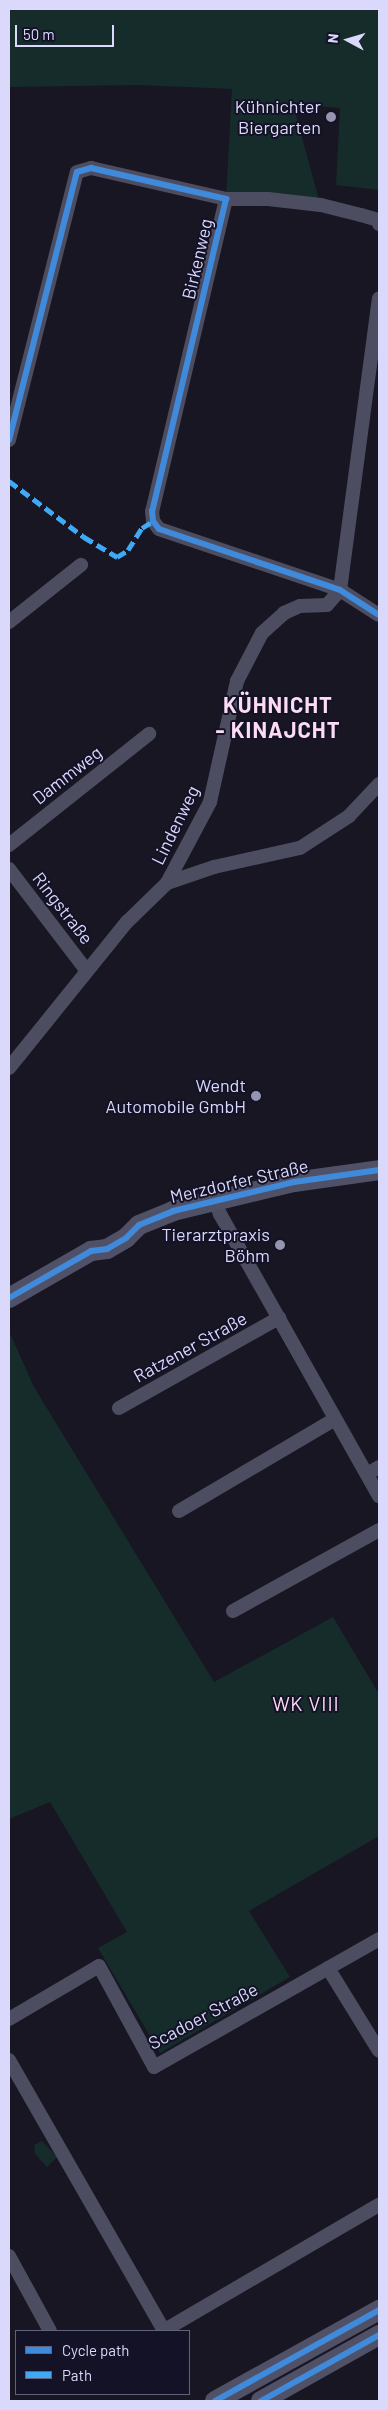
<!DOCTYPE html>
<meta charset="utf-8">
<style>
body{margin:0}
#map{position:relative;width:388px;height:2410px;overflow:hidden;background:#171622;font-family:Barlow,sans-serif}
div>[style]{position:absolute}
.green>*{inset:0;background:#152c2b}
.street>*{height:14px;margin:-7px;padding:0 7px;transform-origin:7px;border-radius:7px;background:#4d4d61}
.secondary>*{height:20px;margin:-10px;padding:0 10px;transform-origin:10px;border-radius:10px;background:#505167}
.quiet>*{height:5px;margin-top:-2.5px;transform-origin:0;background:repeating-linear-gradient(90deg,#3fa9f5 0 10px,transparent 0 15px)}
.cycleway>*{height:6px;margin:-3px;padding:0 3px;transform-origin:3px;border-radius:3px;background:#408adc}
.dots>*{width:14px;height:14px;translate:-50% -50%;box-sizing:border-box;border:2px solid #131226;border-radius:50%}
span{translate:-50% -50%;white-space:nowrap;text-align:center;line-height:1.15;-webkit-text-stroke:4px #131226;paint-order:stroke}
.poi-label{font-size:18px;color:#dad9fc}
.right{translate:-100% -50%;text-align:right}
.street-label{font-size:18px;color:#dad9fc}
.quarter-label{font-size:20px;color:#fcdbf3;letter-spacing:1px}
.district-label{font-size:22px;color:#fcdbf3;font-weight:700;letter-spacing:1px}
.frame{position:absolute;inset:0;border:10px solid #dad9fc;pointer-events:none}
.legend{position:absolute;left:15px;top:2330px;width:175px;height:65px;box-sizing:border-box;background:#131226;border:1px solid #63627c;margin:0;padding:6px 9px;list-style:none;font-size:15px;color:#dad9fc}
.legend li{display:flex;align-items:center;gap:10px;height:25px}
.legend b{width:25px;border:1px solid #63627c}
.north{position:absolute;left:323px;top:15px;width:50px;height:50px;-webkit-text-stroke:4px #131226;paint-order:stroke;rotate:276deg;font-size:14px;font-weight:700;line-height:20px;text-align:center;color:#dad9fc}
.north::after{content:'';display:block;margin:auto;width:18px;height:22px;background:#dad9fc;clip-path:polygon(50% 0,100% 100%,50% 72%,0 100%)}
.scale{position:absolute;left:15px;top:25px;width:99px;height:22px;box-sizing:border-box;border:2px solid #dad9fc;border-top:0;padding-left:6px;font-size:15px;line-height:18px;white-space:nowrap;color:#dad9fc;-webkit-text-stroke:4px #131226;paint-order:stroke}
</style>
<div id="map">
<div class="green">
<div style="clip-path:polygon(9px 9px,379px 9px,379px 190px,336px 185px,340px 108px,293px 104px,320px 204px,226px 198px,232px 89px,138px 85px,9px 87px)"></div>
<div style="clip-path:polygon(9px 1331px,34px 1387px,214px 1682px,333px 1617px,379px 1694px,379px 1836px,249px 1911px,290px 1977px,160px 2053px,98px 1948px,127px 1932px,50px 1802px,9px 1819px)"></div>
<div style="clip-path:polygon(42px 2141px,57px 2157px,47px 2167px,35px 2154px,34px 2145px)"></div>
</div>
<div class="street">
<div style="left:226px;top:199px;width:42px"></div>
<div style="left:268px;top:199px;width:53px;rotate:6.5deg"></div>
<div style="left:321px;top:205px;width:41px;rotate:14deg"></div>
<div style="left:361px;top:215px;width:18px;rotate:16deg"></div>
<div style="left:378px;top:220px;width:4px;rotate:76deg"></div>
<div style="left:9px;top:440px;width:276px;rotate:-75.8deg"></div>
<div style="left:77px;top:172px;width:15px;rotate:-16deg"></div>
<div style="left:91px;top:168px;width:139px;rotate:12.9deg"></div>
<div style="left:226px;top:199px;width:321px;rotate:103.3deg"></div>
<div style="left:152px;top:511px;width:10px;rotate:84deg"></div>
<div style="left:153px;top:521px;width:10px;rotate:53deg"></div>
<div style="left:159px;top:529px;width:191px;rotate:18.6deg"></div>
<div style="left:340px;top:590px;width:46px;rotate:32.7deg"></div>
<div style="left:340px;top:590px;width:294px;rotate:-82.4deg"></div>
<div style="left:9px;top:622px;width:92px;rotate:-38.4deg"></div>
<div style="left:9px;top:845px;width:179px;rotate:-38.4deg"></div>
<div style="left:9px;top:869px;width:128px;rotate:52.6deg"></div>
<div style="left:167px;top:883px;width:50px;rotate:-18.8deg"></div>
<div style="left:214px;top:867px;width:88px;rotate:-12.5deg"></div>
<div style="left:300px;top:848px;width:59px;rotate:-33.1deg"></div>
<div style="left:349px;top:816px;width:44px;rotate:-46.8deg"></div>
<div style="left:9px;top:1068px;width:188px;rotate:-51.1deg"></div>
<div style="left:127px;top:922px;width:56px;rotate:-44.3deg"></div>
<div style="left:167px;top:883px;width:92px;rotate:-62deg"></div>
<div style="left:210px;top:802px;width:124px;rotate:-77.4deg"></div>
<div style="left:237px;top:681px;width:54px;rotate:-62.5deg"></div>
<div style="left:262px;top:633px;width:30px;rotate:-42deg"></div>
<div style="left:284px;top:613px;width:17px;rotate:-24deg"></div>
<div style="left:300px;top:606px;width:27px;rotate:-2deg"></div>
<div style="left:327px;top:605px;width:20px;rotate:-49deg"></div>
<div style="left:215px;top:1199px;width:16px;rotate:72deg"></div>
<div style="left:220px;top:1214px;width:324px;rotate:60.6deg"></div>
<div style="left:119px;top:1408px;width:184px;rotate:-29.4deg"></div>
<div style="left:367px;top:1474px;width:14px;rotate:-30deg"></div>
<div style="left:179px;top:1511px;width:181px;rotate:-30.5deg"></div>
<div style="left:233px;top:1611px;width:167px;rotate:-29deg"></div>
<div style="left:328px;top:1968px;width:97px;rotate:58.4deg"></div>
<div style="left:9px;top:2019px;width:104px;rotate:-30.5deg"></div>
<div style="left:99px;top:1966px;width:115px;rotate:61.4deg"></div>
<div style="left:154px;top:2067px;width:259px;rotate:-29.6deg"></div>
<div style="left:9px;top:2060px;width:312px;rotate:60.2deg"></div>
<div style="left:9px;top:2256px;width:85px;rotate:61.3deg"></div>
<div style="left:163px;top:2331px;width:250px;rotate:-30.3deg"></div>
</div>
<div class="secondary">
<div style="left:9px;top:1298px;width:95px;rotate:-29.8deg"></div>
<div style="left:91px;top:1251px;width:16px;rotate:-7deg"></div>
<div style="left:107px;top:1249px;width:22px;rotate:-30deg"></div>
<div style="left:126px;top:1238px;width:18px;rotate:-45deg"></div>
<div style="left:139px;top:1225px;width:37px;rotate:-22deg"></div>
<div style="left:173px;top:1211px;width:124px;rotate:-13.5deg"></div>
<div style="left:294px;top:1182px;width:86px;rotate:-8deg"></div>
<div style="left:215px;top:2401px;width:188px;rotate:-29deg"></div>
<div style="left:261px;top:2401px;width:135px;rotate:-29.2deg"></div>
</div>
<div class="quiet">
<div style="left:9px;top:481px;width:94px;rotate:36.7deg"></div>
<div style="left:84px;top:537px;width:39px;rotate:31deg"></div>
<div style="left:117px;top:557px;width:13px;rotate:-32deg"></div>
<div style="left:128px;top:550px;width:26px;rotate:-58deg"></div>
<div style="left:142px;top:528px;width:13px;rotate:-32deg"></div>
</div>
<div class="cycleway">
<div style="left:9px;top:440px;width:276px;rotate:-75.8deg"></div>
<div style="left:77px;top:172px;width:15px;rotate:-16deg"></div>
<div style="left:91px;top:168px;width:139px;rotate:12.9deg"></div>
<div style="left:226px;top:199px;width:321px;rotate:103.3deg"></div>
<div style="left:152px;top:511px;width:10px;rotate:84deg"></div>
<div style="left:153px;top:521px;width:10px;rotate:53deg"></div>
<div style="left:159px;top:529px;width:191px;rotate:18.6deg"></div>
<div style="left:340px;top:590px;width:46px;rotate:32.7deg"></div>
<div style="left:9px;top:1298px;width:95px;rotate:-29.8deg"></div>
<div style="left:91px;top:1251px;width:16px;rotate:-7deg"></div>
<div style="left:107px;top:1249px;width:22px;rotate:-30deg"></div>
<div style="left:126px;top:1238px;width:18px;rotate:-45deg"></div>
<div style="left:139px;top:1225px;width:37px;rotate:-22deg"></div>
<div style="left:173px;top:1211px;width:124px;rotate:-13.5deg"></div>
<div style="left:294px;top:1182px;width:86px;rotate:-8deg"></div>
<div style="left:215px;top:2401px;width:188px;rotate:-29deg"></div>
<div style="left:261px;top:2401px;width:135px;rotate:-29.2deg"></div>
</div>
<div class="dots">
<div style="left:331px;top:117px;background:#9695b0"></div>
<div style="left:256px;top:1096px;background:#9695b0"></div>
<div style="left:280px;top:1245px;background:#9695b0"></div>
</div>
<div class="poi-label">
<span class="right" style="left:321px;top:117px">Kühnichter<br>Biergarten</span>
<span class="right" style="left:246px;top:1096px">Wendt<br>Automobile GmbH</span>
<span class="right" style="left:270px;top:1245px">Tierarztpraxis<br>Böhm</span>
</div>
<div class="street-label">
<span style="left:197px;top:259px;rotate:-77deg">Birkenweg</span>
<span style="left:67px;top:775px;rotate:-38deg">Dammweg</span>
<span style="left:175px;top:825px;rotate:-64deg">Lindenweg</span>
<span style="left:63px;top:908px;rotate:52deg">Ringstraße</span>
<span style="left:239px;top:1181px;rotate:-13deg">Merzdorfer Straße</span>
<span style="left:190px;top:1347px;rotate:-29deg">Ratzener Straße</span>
<span style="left:203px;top:2016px;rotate:-28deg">Scadoer Straße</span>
</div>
<div class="quarter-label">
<span style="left:306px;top:1703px">WK VIII</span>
</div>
<div class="district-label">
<span style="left:278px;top:717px">KÜHNICHT<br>- KINAJCHT</span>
</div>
<div class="frame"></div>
<ul class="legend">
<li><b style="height:6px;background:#408adc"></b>Cycle path</li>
<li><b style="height:6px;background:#3fa9f5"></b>Path</li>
</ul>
<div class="north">N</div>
<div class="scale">50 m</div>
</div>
